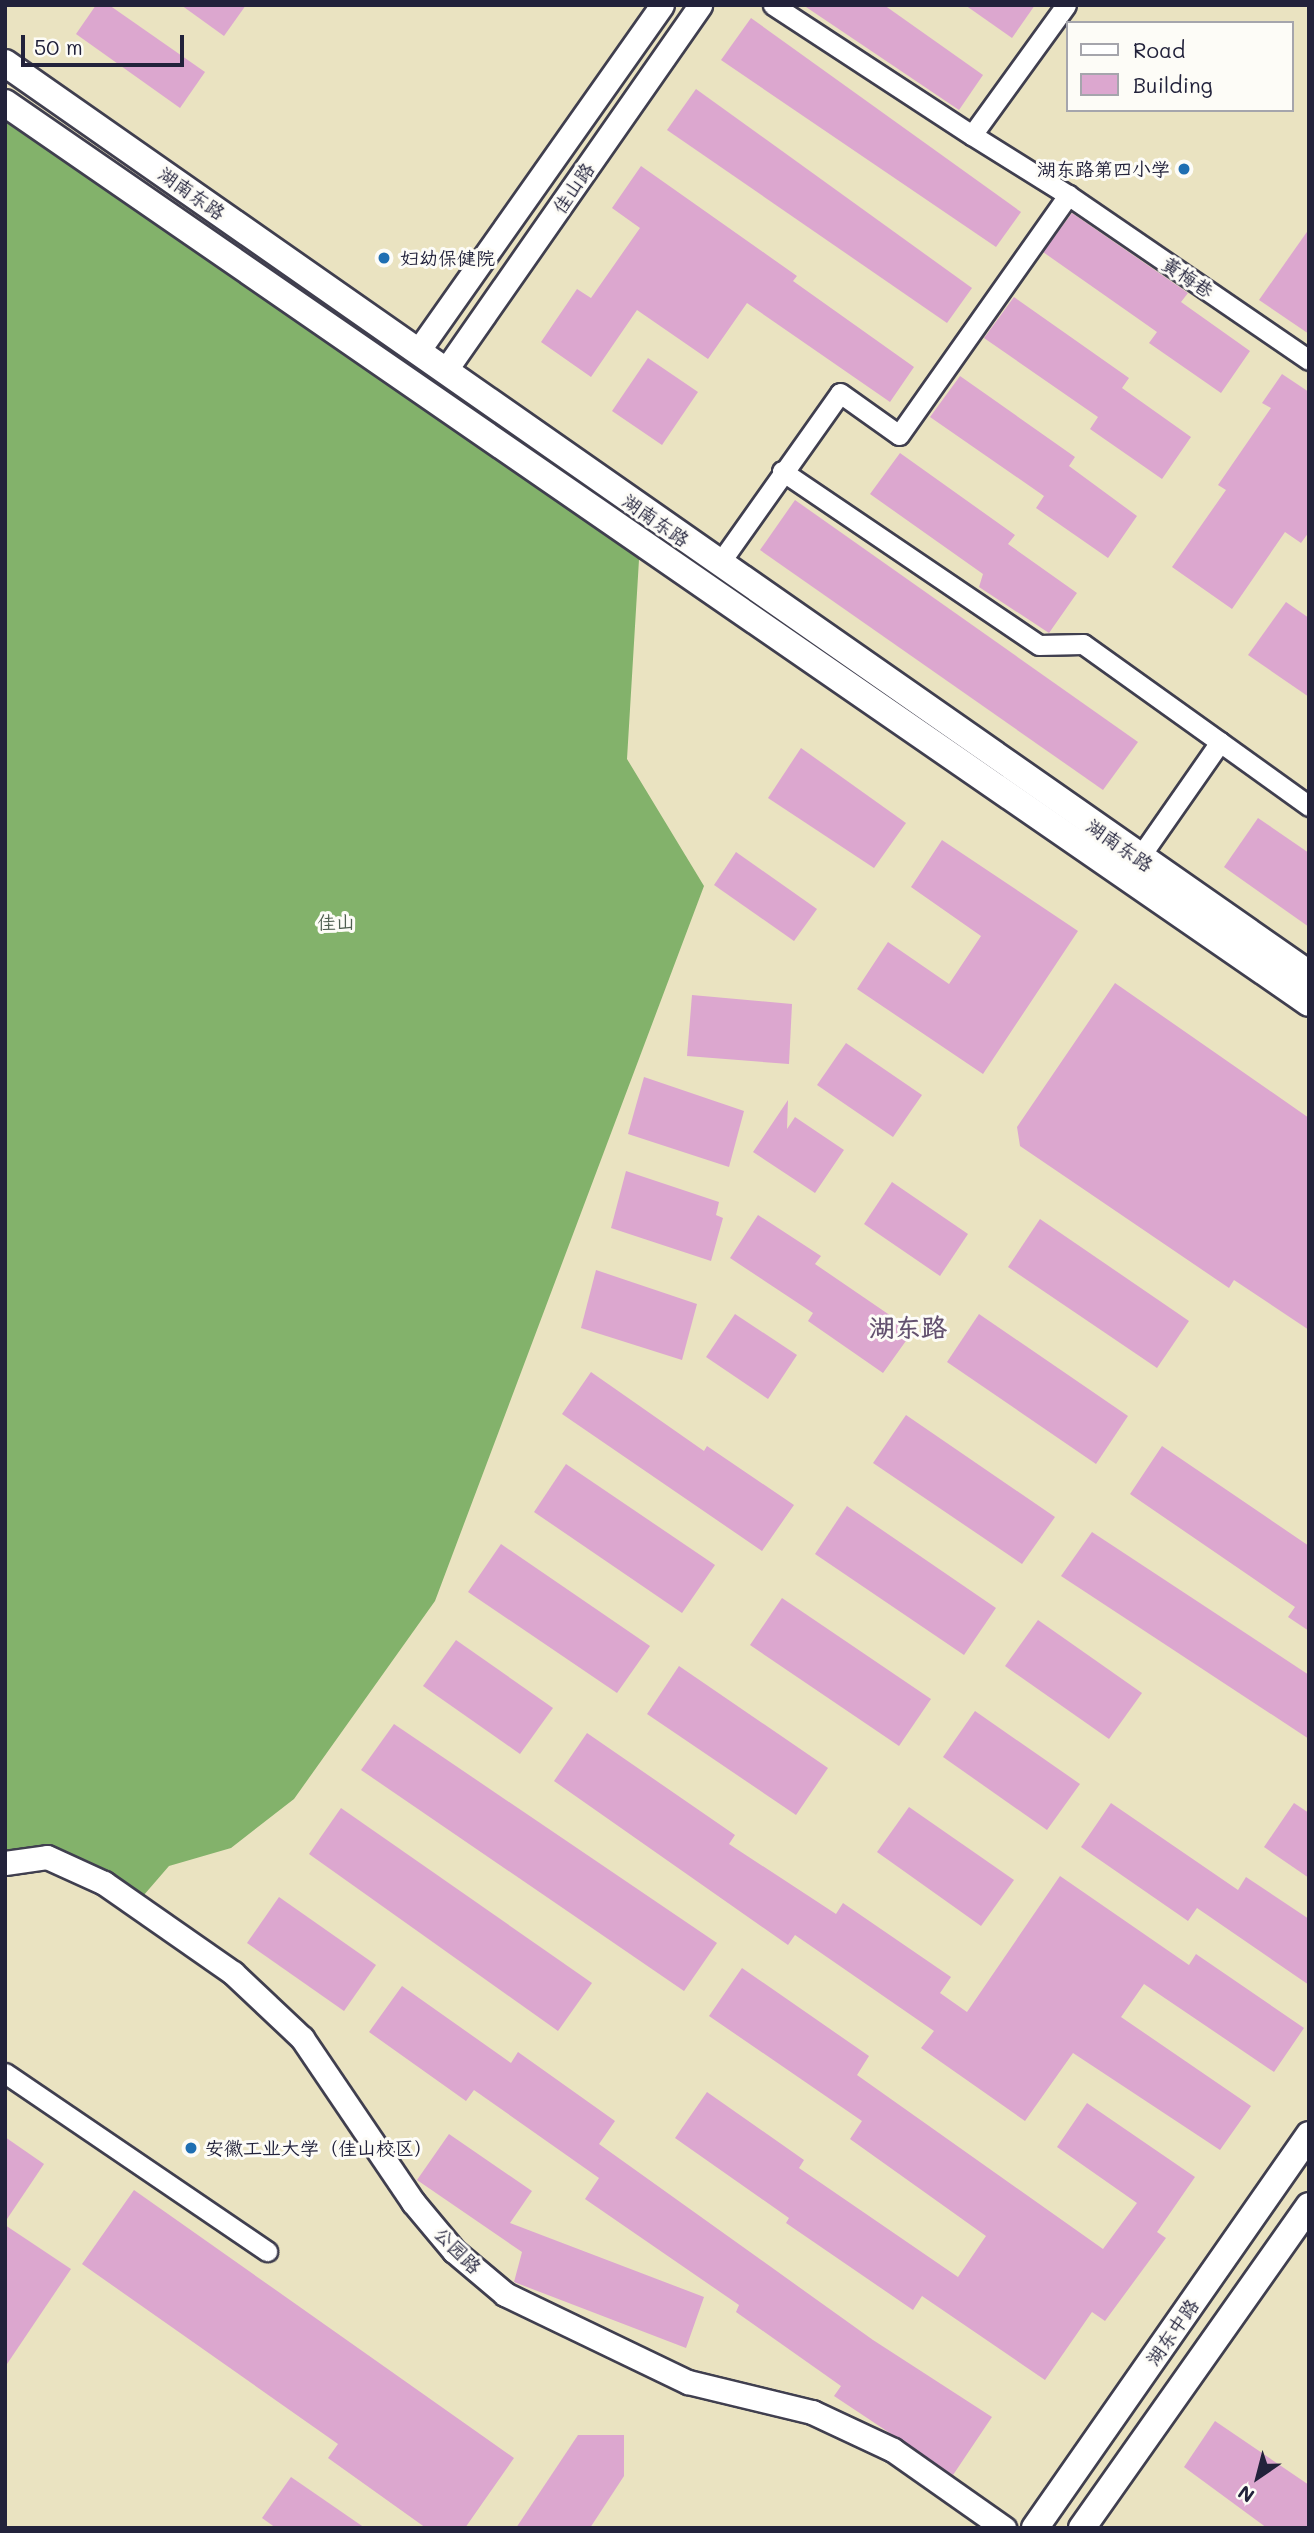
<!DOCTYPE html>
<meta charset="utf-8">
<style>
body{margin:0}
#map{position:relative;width:1314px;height:2533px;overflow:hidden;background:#eae3c1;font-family:Mali,"LXGW WenKai TC",sans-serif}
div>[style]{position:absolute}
.forest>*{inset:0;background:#83b26b}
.building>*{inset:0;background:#dca7cf}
.roads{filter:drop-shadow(2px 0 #403f4f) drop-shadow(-2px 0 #403f4f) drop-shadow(0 2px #403f4f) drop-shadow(0 -2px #403f4f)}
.minor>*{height:19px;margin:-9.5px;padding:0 9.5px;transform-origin:9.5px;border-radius:9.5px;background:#fff}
.tertiary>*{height:23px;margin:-11.5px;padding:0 11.5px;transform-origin:11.5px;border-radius:11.5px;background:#fff}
.secondary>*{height:26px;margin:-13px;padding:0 13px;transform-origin:13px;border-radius:13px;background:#fff}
.dots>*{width:19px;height:19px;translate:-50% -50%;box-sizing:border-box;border:4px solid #fdfcf7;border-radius:50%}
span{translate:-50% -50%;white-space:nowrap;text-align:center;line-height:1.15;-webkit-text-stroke:6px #fdfcf7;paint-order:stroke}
.poi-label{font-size:19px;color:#22223b}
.right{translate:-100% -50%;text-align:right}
.left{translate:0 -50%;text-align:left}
.street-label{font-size:19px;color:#22223b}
.park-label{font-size:19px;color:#505f51}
.district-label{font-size:26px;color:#63516f;font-weight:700}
.frame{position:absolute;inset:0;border:7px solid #22223b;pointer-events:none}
.legend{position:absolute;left:1066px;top:21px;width:228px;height:91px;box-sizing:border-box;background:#fdfcf7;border:2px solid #a5a5ac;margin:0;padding:9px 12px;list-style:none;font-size:21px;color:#22223b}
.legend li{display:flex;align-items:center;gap:14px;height:35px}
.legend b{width:35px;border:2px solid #a5a5ac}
.north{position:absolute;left:1223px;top:2442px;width:70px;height:70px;-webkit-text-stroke:5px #fdfcf7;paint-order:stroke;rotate:215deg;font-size:19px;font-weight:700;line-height:28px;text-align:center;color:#22223b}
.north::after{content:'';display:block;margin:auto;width:24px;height:32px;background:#22223b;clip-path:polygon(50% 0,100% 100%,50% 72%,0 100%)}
.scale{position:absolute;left:21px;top:35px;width:163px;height:32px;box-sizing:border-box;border:4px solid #22223b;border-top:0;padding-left:9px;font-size:21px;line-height:24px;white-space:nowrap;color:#22223b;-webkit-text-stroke:5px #fdfcf7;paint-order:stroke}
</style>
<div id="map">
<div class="forest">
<div style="clip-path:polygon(5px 106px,640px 543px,627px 759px,704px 886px,435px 1601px,294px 1799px,231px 1848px,169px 1866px,137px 1903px,105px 1881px,5px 1859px)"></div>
</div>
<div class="building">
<div style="clip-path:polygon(96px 5px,109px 5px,205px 72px,180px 108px,76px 34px)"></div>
<div style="clip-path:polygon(181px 5px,246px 5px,224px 36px)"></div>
<div style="clip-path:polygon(803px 5px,884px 5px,983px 75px,959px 110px)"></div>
<div style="clip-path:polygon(965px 5px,1035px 5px,1012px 38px)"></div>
<div style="clip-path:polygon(751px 18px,1021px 212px,996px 247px,721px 60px)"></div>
<div style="clip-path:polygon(696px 89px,972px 288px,947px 323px,667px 130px)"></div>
<div style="clip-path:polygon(641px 166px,797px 276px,793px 281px,914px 367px,890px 402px,747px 303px,708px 359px,637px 310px,591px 377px,541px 342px,577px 289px,591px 298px,640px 228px,612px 208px)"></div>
<div style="clip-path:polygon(1072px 213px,1188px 293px,1181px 302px,1250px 351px,1221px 393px,1149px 343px,1157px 332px,1043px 252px)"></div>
<div style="clip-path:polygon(1309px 229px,1309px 334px,1259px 300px)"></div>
<div style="clip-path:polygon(1014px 297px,1129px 378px,1122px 388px,1191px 437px,1162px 479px,1090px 429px,1098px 417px,984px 338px)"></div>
<div style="clip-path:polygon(648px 358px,698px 392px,662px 445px,612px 411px)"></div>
<div style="clip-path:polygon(1282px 374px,1309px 392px,1309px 532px,1301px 543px,1285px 532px,1232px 609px,1172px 567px,1226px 490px,1218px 485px,1271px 408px,1262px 403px)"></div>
<div style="clip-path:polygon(960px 376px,1075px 457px,1069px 466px,1137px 516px,1108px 558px,1036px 508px,1044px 496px,930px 417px)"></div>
<div style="clip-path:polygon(900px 453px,1015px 535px,1008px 544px,1077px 593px,1049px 633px,979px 587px,983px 574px,870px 494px)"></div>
<div style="clip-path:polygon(795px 500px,1138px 742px,1103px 790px,760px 550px)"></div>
<div style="clip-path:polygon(1286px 602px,1309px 618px,1309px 697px,1248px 655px)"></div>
<div style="clip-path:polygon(801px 748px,906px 823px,874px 868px,768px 798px)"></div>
<div style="clip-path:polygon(1258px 818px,1309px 853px,1309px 927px,1224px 867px)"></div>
<div style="clip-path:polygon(942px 840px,1078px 931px,983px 1074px,857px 989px,888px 942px,949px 984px,981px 936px,911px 887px)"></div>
<div style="clip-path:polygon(736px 852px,817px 909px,794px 941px,714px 885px)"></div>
<div style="clip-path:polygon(1115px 983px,1309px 1118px,1309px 1330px,1234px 1280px,1229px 1288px,1020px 1146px,1017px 1127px)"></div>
<div style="clip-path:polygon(692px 995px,792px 1004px,789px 1064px,687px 1056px)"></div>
<div style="clip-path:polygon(846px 1043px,922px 1095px,893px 1137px,817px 1085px)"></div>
<div style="clip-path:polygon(644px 1077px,744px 1111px,729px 1167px,628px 1134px)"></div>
<div style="clip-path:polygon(788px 1100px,787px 1129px,795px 1117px,844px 1150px,815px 1193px,753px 1152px)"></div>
<div style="clip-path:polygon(626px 1171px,719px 1202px,716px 1215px,723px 1218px,711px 1261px,611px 1228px)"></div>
<div style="clip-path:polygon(892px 1182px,968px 1234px,940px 1276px,864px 1224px)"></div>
<div style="clip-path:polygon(758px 1215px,821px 1256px,815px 1264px,913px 1331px,883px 1373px,808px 1321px,813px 1313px,730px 1258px)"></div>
<div style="clip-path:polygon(1040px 1219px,1189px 1321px,1157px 1368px,1008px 1267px)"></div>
<div style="clip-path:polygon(596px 1270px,697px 1304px,682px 1360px,581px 1328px)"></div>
<div style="clip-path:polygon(735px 1314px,797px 1355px,768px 1399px,706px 1357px)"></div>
<div style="clip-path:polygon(979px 1314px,1128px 1416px,1096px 1464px,947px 1362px)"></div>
<div style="clip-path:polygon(591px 1372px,704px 1451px,707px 1446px,794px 1505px,762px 1551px,562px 1414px)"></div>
<div style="clip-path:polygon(906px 1415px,1055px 1517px,1022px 1564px,873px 1463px)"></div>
<div style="clip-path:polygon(1162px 1446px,1309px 1546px,1309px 1631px,1288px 1617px,1295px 1607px,1130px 1494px)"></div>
<div style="clip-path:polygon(566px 1464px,715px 1565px,682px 1613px,534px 1512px)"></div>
<div style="clip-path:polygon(847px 1506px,996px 1608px,964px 1655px,815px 1554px)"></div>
<div style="clip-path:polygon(1092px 1532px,1309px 1675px,1309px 1739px,1061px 1576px)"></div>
<div style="clip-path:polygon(501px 1544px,650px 1646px,617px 1693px,468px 1592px)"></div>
<div style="clip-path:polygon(782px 1598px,931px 1699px,899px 1746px,750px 1645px)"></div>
<div style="clip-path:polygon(1038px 1620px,1142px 1693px,1109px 1739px,1005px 1666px)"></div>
<div style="clip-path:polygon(456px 1640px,553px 1708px,520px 1754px,423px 1686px)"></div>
<div style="clip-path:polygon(679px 1666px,828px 1768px,796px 1815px,647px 1714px)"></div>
<div style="clip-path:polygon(975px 1711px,1080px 1784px,1047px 1830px,943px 1757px)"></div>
<div style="clip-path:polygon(394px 1724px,717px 1943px,684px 1991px,361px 1770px)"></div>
<div style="clip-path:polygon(587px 1733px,735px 1835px,729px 1844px,836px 1914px,843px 1903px,951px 1977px,940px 1993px,967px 2012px,1060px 1876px,1189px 1965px,1196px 1954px,1304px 2028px,1274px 2072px,1144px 1984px,1121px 2017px,1251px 2106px,1220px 2150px,1073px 2053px,1025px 2121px,921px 2048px,934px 2031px,795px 1935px,788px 1945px,554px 1781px)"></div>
<div style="clip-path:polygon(1111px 1803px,1238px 1890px,1246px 1877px,1309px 1919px,1309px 1985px,1197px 1908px,1188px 1921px,1081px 1847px)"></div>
<div style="clip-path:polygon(1294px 1803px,1309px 1813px,1309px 1878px,1264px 1847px)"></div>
<div style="clip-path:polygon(909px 1807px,1014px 1880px,981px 1926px,877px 1852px)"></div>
<div style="clip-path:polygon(341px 1808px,592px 1983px,558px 2031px,309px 1854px)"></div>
<div style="clip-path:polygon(279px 1897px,376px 1965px,344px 2011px,247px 1943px)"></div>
<div style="clip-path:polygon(742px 1968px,869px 2056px,857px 2075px,1103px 2249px,1137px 2203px,1057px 2147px,1087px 2103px,1195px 2177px,1157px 2232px,1166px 2238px,1105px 2321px,1092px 2312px,1045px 2380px,922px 2296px,913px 2310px,786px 2223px,789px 2218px,675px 2138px,707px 2092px,804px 2160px,799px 2168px,958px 2277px,986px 2236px,850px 2139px,862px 2121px,709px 2016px)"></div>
<div style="clip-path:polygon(402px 1986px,511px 2063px,518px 2052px,615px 2121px,599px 2144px,873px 2340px,992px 2417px,953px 2475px,834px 2396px,841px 2386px,736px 2312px,739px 2305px,585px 2199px,599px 2178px,474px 2090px,466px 2101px,369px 2032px)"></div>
<div style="clip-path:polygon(449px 2134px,532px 2191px,510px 2223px,704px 2297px,686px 2348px,514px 2282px,522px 2252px,417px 2180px)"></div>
<div style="clip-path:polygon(5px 2137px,44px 2164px,5px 2222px)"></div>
<div style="clip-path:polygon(134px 2190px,514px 2458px,465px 2528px,426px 2528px,328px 2458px,338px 2444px,82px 2264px)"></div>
<div style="clip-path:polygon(5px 2225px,71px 2269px,5px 2367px)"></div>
<div style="clip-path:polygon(1215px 2421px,1309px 2485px,1309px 2528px,1267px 2528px,1184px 2467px)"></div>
<div style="clip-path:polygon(578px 2435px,624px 2435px,624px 2476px,590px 2528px,516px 2528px)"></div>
<div style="clip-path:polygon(291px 2477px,365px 2528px,276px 2528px,262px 2518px)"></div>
</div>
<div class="roads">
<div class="minor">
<div style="left:773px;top:5px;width:238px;rotate:33.2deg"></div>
<div style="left:1068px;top:195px;width:292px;rotate:34.4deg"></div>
<div style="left:782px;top:471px;width:310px;rotate:34.1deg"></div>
<div style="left:1039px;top:645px;width:44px;rotate:-1.3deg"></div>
<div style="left:1083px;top:644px;width:168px;rotate:35.6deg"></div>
<div style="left:1220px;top:742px;width:141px;rotate:124.9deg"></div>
<div style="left:719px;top:564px;width:209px;rotate:-54.7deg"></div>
<div style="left:840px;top:393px;width:72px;rotate:35.4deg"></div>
<div style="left:899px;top:435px;width:294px;rotate:-54.8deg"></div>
<div style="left:1068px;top:195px;width:113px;rotate:-148deg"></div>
<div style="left:972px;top:135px;width:160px;rotate:-54.1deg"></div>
<div style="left:1220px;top:742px;width:110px;rotate:35.7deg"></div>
<div style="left:5px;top:2073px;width:317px;rotate:34.2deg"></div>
</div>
<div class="tertiary">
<div style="left:418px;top:351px;width:423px;rotate:-54.8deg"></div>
<div style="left:445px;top:371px;width:446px;rotate:-55.1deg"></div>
<div style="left:5px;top:1863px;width:42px;rotate:-8.1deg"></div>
<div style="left:47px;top:1857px;width:63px;rotate:24.5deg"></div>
<div style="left:104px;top:1883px;width:157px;rotate:34.9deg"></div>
<div style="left:233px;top:1973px;width:95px;rotate:43.3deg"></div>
<div style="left:302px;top:2038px;width:198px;rotate:55.9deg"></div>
<div style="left:413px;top:2202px;width:64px;rotate:50.1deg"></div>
<div style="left:454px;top:2251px;width:67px;rotate:40.1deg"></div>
<div style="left:505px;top:2294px;width:203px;rotate:25.7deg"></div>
<div style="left:688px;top:2382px;width:128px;rotate:13.6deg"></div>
<div style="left:812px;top:2412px;width:89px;rotate:25.1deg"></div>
<div style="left:893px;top:2450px;width:136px;rotate:35.1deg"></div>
</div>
<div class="secondary">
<div style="left:5px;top:63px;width:1591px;rotate:34.94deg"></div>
<div style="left:5px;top:103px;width:1584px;rotate:34.61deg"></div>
<div style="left:1035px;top:2528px;width:479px;rotate:-55.1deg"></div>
<div style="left:1082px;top:2528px;width:394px;rotate:-54.8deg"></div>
</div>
</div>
<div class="dots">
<div style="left:1184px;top:169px;background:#1f6fb2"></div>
<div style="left:384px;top:258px;background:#1f6fb2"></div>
<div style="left:191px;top:2148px;background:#1f6fb2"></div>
</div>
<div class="poi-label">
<span class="right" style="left:1170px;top:169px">湖东路第四小学</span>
<span class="left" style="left:400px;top:258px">妇幼保健院</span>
<span class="left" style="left:205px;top:2148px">安徽工业大学（佳山校区）</span>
</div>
<div class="street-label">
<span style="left:573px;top:188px;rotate:-55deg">佳山路</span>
<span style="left:192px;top:193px;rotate:35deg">湖南东路</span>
<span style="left:1188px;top:277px;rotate:34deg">黄梅巷</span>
<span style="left:656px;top:520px;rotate:35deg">湖南东路</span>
<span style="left:1120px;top:845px;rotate:35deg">湖南东路</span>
<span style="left:458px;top:2250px;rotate:45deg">公园路</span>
<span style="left:1172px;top:2332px;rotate:-55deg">湖东中路</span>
</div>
<div class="park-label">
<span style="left:336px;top:922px">佳山</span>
</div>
<div class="district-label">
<span style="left:908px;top:1328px">湖东路</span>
</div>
<div class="frame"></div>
<ul class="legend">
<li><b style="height:9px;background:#fff"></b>Road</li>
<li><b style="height:19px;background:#dca7cf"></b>Building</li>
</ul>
<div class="north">N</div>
<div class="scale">50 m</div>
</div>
